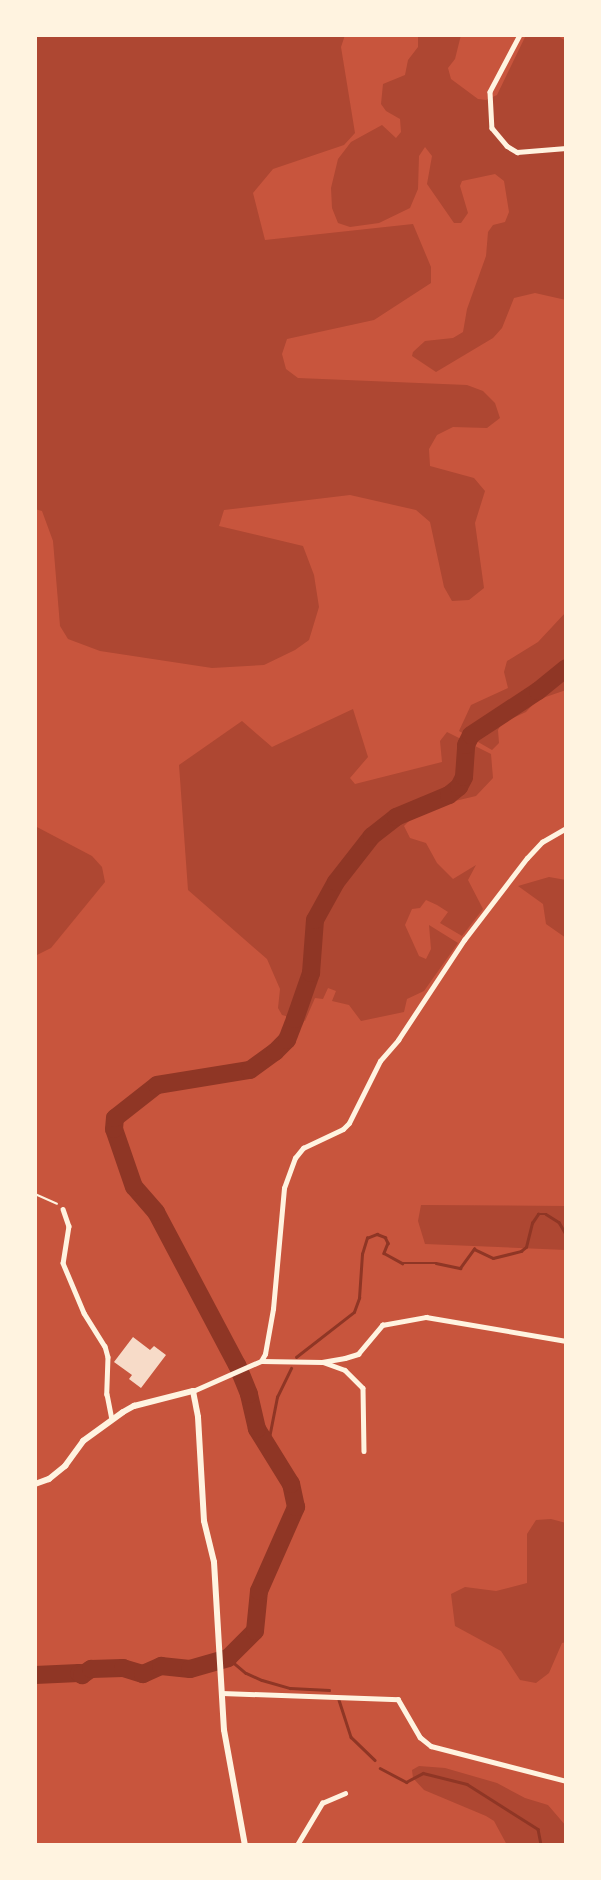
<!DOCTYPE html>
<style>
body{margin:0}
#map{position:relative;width:601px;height:1880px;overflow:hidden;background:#c8553d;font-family:"Fira Sans Condensed",sans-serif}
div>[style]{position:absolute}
.green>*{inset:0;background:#ae4732}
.stream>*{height:2.5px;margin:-1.25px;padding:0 1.25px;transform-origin:1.25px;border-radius:1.25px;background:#8f3625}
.river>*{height:18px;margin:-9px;padding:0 9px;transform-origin:9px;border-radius:9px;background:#8f3625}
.building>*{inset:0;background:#f7dbc8}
.path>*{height:2px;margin:-1px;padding:0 1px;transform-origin:1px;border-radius:1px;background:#fff3e0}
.minor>*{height:4.5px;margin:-2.25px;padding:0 2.25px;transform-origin:2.25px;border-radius:2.25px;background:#fff3e0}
.tertiary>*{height:6px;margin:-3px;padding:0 3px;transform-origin:3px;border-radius:3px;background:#fff3e0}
span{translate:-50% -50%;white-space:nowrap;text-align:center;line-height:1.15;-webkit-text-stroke:7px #fff3e0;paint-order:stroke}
.frame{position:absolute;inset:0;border:37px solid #fff3e0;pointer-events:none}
</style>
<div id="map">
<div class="green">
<div style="clip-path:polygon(35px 35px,345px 35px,341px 47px,355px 133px,344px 145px,273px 169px,253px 193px,265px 240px,413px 224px,431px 267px,431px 283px,374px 320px,287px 339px,282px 354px,286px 369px,298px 378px,467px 385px,483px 391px,495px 403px,500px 418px,487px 428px,453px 427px,437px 435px,429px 449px,430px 466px,474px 478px,485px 491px,475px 523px,484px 588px,469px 600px,452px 601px,444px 587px,430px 522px,416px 510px,350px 495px,224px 510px,219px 526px,303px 546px,314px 575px,319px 607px,309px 640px,295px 650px,264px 665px,212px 668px,100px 651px,68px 639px,60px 626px,53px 541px,42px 511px,35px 509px)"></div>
<div style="clip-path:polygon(418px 35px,461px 35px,455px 59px,448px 68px,451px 79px,478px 99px,486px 100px,497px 95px,526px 35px,556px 35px,566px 41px,566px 300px,535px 293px,514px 298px,502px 328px,493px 338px,436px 372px,412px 356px,413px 352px,425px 341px,453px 338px,463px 332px,467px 309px,486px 256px,488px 232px,493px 225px,505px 222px,509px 212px,504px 181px,495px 174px,462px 181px,460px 186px,468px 213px,461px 223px,454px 223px,427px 184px,432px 156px,425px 147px,419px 156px,418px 189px,410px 208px,379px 223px,350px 227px,338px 223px,332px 208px,331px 188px,338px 159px,351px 142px,382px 125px,396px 138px,401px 132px,400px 119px,386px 111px,381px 104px,383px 84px,405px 75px,408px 60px,418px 47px)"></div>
<div style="clip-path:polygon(566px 612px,566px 690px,537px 700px,526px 712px,502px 723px,498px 730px,499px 743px,492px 750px,459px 731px,471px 705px,508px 688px,504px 672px,507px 661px,538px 642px)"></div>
<div style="clip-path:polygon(353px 709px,368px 757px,350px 778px,355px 784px,442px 762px,440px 741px,447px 732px,491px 754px,493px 778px,476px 796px,421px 809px,404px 826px,410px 838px,426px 843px,437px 863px,453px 879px,476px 865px,468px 880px,483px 909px,462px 936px,440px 923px,448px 912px,437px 905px,426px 900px,420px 908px,412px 909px,405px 925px,419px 956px,426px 959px,431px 949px,429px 925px,458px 943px,424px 991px,407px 999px,404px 1012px,361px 1021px,349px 1005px,332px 1001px,336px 991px,328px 988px,323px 999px,315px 998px,305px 1021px,282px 1015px,278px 1008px,280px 989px,267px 959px,188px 890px,179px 765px,242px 721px,272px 747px)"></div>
<div style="clip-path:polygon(35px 826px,92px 856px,102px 867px,105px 882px,51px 948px,35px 956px)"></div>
<div style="clip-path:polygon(549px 877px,566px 880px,566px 938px,546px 924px,543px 904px,518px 886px)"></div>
<div style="clip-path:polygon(421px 1205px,566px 1206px,566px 1250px,425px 1244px,418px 1221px)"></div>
<div style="clip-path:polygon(551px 1519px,566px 1523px,566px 1642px,562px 1643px,549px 1673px,536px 1683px,520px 1680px,501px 1651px,455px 1626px,451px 1594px,465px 1587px,496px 1591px,527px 1583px,527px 1534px,536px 1520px)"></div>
<div style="clip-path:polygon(419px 1766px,445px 1768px,497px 1783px,525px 1798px,548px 1805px,566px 1826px,566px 1845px,507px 1845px,494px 1821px,486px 1816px,424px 1790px,413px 1778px,412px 1770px)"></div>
</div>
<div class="stream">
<div style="left:296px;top:1357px;width:73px;rotate:-37.8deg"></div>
<div style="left:354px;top:1312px;width:15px;rotate:-70deg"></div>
<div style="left:359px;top:1298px;width:44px;rotate:-86.1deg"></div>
<div style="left:362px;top:1254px;width:17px;rotate:-73deg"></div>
<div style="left:367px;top:1238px;width:11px;rotate:-22deg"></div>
<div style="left:377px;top:1234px;width:9px;rotate:21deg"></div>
<div style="left:385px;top:1237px;width:7px;rotate:63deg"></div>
<div style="left:388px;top:1243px;width:11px;rotate:112deg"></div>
<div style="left:384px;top:1253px;width:21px;rotate:29deg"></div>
<div style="left:402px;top:1263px;width:34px"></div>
<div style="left:436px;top:1263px;width:25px;rotate:12deg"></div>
<div style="left:460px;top:1268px;width:24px;rotate:-54deg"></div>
<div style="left:474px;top:1249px;width:21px;rotate:25deg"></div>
<div style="left:493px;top:1258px;width:29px;rotate:-14deg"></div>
<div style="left:521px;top:1251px;width:6px;rotate:-39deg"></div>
<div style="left:526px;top:1247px;width:25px;rotate:-76deg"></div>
<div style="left:532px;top:1223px;width:11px;rotate:-56deg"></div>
<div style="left:538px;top:1214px;width:8px"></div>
<div style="left:546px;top:1214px;width:15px;rotate:32deg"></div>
<div style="left:559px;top:1222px;width:14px;rotate:60deg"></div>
<div style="left:267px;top:1448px;width:52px;rotate:-78.9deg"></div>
<div style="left:277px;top:1397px;width:32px;rotate:-64deg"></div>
<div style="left:228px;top:1658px;width:23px;rotate:40deg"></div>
<div style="left:246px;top:1673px;width:17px;rotate:24deg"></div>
<div style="left:262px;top:1680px;width:29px;rotate:16deg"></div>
<div style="left:290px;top:1688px;width:39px;rotate:3deg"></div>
<div style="left:339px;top:1700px;width:39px;rotate:72deg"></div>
<div style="left:351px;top:1737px;width:33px;rotate:44deg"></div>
<div style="left:380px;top:1768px;width:30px;rotate:28deg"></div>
<div style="left:406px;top:1782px;width:19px;rotate:-28deg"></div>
<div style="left:423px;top:1773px;width:45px;rotate:14deg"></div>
<div style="left:467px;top:1784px;width:84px;rotate:32.4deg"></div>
<div style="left:538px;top:1829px;width:16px;rotate:79deg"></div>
</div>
<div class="river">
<div style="left:35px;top:1675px;width:44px;rotate:-2.6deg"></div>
<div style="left:79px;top:1673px;width:4px;rotate:34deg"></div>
<div style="left:82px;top:1675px;width:11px;rotate:-34deg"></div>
<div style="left:91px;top:1669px;width:32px;rotate:-2deg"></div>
<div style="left:123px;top:1668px;width:21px;rotate:17deg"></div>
<div style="left:143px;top:1674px;width:20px;rotate:-24deg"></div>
<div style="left:161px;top:1666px;width:29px;rotate:6deg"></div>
<div style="left:190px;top:1669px;width:40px;rotate:-16deg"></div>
<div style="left:228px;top:1658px;width:38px;rotate:-45deg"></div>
<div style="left:255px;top:1631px;width:40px;rotate:-84.3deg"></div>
<div style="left:259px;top:1591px;width:92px;rotate:-66.2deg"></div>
<div style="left:296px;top:1507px;width:24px;rotate:-102deg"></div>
<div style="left:291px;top:1484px;width:65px;rotate:-121.7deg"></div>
<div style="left:257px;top:1429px;width:36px;rotate:-103deg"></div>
<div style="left:249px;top:1394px;width:31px;rotate:-112deg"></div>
<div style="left:237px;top:1365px;width:173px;rotate:-117.9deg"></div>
<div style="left:156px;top:1212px;width:33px;rotate:-131deg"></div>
<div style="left:134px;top:1187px;width:61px;rotate:-109deg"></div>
<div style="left:114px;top:1129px;width:11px;rotate:-85deg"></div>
<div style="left:115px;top:1118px;width:53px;rotate:-38.2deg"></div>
<div style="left:157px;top:1085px;width:94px;rotate:-9.2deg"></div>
<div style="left:250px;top:1070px;width:31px;rotate:-36deg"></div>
<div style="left:275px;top:1052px;width:17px;rotate:-45deg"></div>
<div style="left:287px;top:1040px;width:22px;rotate:-69deg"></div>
<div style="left:295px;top:1019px;width:49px;rotate:-70.8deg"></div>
<div style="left:311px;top:973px;width:53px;rotate:-85.7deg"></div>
<div style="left:315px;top:920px;width:43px;rotate:-61.1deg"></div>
<div style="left:336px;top:882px;width:58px;rotate:-52deg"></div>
<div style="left:372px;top:836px;width:31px;rotate:-38deg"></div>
<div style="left:396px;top:817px;width:57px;rotate:-22.5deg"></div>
<div style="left:449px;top:795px;width:13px;rotate:-39deg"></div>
<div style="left:459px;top:787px;width:11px;rotate:-63deg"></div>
<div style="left:464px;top:777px;width:32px;rotate:-86deg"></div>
<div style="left:466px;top:745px;width:11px;rotate:-63deg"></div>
<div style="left:471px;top:735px;width:80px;rotate:-33.3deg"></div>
<div style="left:538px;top:691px;width:36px;rotate:-39deg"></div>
</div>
<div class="building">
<div style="clip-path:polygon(133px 1337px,150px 1350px,154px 1346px,166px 1355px,141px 1388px,129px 1379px,132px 1375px,114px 1362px)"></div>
</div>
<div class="path">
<div style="left:35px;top:1194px;width:24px;rotate:24deg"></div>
</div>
<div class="minor">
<div style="left:520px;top:35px;width:64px;rotate:117.8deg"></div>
<div style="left:490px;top:92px;width:36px;rotate:87deg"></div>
<div style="left:492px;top:128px;width:23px;rotate:50deg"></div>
<div style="left:507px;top:146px;width:12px;rotate:31deg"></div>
<div style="left:517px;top:152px;width:49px;rotate:-4.7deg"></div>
<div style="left:63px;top:1209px;width:18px;rotate:71deg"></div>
<div style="left:69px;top:1226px;width:37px;rotate:99deg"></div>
<div style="left:63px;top:1263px;width:54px;rotate:67.2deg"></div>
<div style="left:84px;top:1313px;width:39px;rotate:58deg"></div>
<div style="left:105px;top:1346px;width:11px;rotate:75deg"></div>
<div style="left:108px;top:1357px;width:37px;rotate:92deg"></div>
<div style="left:107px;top:1394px;width:25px;rotate:79deg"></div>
<div style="left:262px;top:1361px;width:60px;rotate:1deg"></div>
<div style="left:322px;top:1362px;width:23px;rotate:-10deg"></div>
<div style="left:345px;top:1358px;width:14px;rotate:-17deg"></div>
<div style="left:358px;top:1354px;width:38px;rotate:-50deg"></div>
<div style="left:382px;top:1325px;width:45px;rotate:-10.3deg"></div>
<div style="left:426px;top:1317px;width:142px;rotate:9.7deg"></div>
<div style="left:323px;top:1362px;width:23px;rotate:20deg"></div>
<div style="left:345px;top:1370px;width:25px;rotate:45deg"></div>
<div style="left:363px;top:1388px;width:63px;rotate:89.1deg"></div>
<div style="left:193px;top:1391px;width:74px;rotate:-23.8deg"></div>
<div style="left:261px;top:1361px;width:8px;rotate:-60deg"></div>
<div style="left:265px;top:1354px;width:46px;rotate:-79.9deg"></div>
<div style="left:273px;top:1309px;width:121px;rotate:-84.8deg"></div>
<div style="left:284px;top:1188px;width:32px;rotate:-70deg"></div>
<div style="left:295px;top:1158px;width:13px;rotate:-51deg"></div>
<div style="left:303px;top:1148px;width:44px;rotate:-25.4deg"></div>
<div style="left:343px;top:1129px;width:8px;rotate:-45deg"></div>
<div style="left:349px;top:1123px;width:69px;rotate:-63.4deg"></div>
<div style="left:380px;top:1061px;width:28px;rotate:-49deg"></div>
<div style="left:398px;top:1040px;width:120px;rotate:-56.6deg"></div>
<div style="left:464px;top:940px;width:103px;rotate:-52.5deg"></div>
<div style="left:527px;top:858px;width:22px;rotate:-47deg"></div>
<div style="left:542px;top:842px;width:28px;rotate:-30deg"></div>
<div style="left:222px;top:1693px;width:176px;rotate:2deg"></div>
<div style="left:398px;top:1699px;width:44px;rotate:59.9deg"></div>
<div style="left:420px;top:1737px;width:14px;rotate:39deg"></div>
<div style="left:431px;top:1746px;width:139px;rotate:14.5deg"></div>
<div style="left:297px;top:1845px;width:49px;rotate:-59.2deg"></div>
<div style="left:322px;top:1803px;width:25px;rotate:-23deg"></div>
</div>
<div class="tertiary">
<div style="left:35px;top:1484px;width:15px;rotate:-20deg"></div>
<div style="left:49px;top:1479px;width:21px;rotate:-39deg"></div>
<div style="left:65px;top:1466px;width:31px;rotate:-54deg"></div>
<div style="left:83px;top:1441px;width:49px;rotate:-35.9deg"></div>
<div style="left:123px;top:1412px;width:13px;rotate:-29deg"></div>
<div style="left:134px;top:1406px;width:61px;rotate:-14.3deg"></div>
<div style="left:193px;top:1391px;width:26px;rotate:79deg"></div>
<div style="left:198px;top:1417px;width:104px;rotate:86.7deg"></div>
<div style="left:204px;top:1521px;width:42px;rotate:76.3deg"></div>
<div style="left:214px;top:1562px;width:168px;rotate:86.6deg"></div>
<div style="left:224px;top:1730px;width:117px;rotate:79.7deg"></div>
</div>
<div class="frame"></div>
</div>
